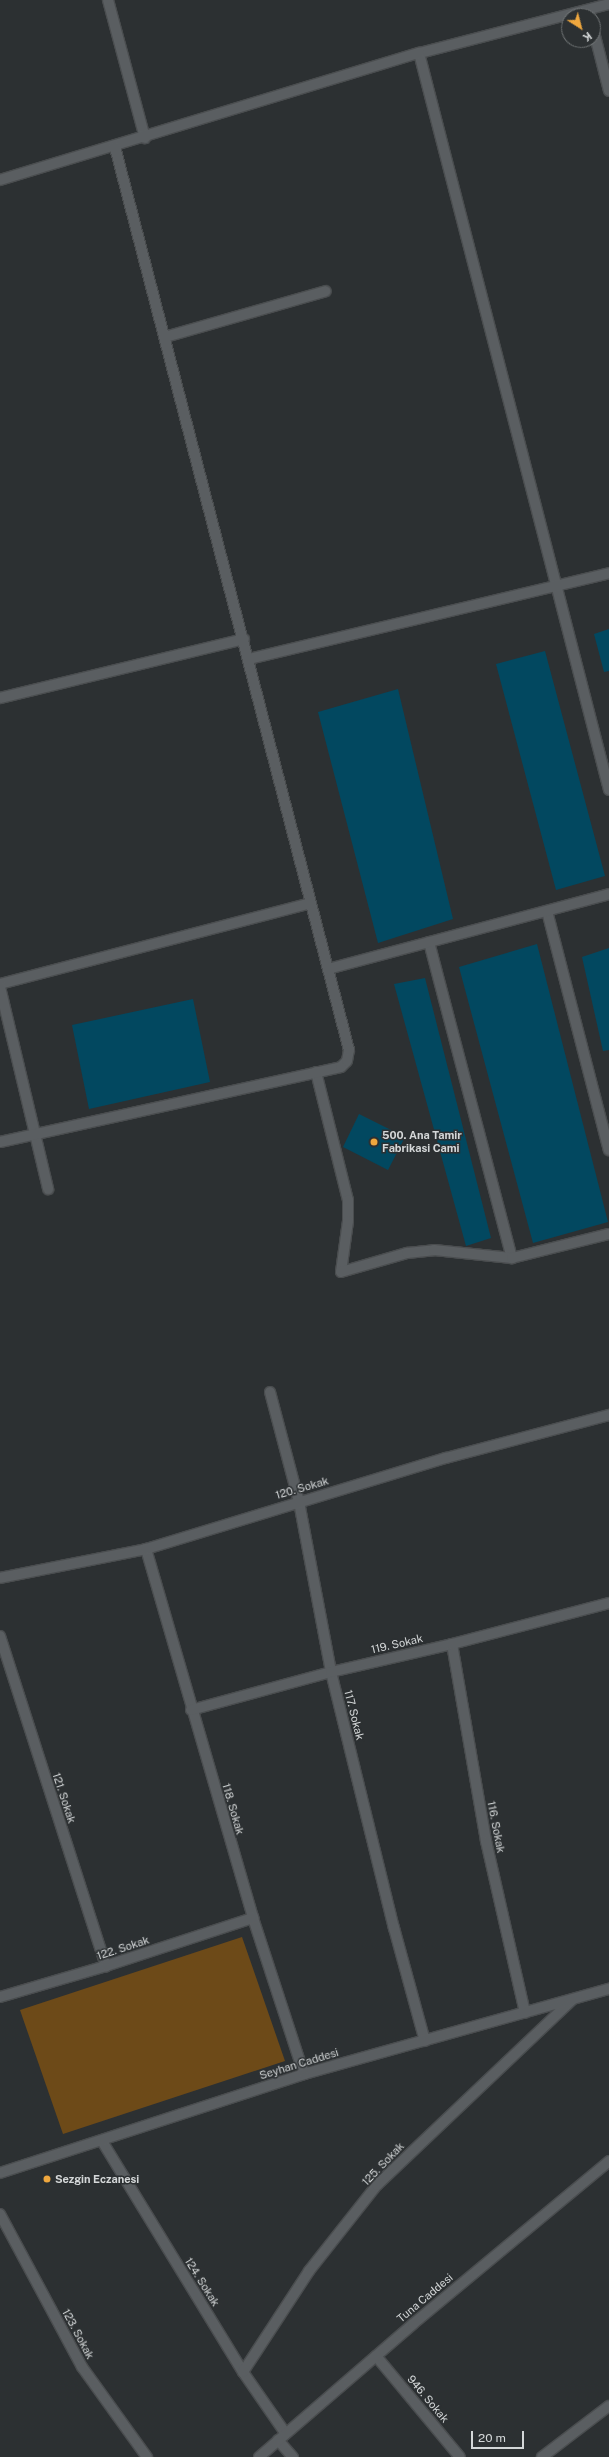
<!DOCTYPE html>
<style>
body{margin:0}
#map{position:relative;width:609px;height:2457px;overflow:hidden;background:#2c3032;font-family:"Public Sans",sans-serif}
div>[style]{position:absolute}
.green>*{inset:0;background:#6d4a18}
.building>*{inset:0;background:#024860}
.roads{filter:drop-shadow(1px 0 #4a4d4f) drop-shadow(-1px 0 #4a4d4f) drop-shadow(0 1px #4a4d4f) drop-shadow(0 -1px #4a4d4f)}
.lane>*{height:10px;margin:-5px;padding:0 5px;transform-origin:5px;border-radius:5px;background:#5a5e61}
.street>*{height:10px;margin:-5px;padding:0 5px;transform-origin:5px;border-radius:5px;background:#5a5e61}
.secondary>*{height:10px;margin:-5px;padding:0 5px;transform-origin:5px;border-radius:5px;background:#5a5e61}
.dots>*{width:11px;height:11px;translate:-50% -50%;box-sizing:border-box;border:2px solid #2c3032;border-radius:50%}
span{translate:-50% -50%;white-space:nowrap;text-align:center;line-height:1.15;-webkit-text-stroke:3px #2c3032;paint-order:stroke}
.poi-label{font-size:11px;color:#d4d7d8;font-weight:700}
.left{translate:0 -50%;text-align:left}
.street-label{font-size:11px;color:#d4d7d8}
.north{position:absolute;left:561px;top:8px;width:40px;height:40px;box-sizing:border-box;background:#2c3032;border:1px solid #6f7374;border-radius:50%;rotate:144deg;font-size:11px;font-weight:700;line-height:16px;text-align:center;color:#d4d7d8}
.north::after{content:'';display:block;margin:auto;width:14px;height:18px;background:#efa73e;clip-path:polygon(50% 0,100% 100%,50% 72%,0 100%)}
.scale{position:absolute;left:471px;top:2431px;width:53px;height:18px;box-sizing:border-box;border:2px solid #d4d7d8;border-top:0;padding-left:5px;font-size:12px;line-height:14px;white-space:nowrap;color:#d4d7d8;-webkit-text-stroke:3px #2c3032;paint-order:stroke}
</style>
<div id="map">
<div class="green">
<div style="clip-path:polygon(242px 1937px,285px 2061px,63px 2134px,20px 2010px)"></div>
</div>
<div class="building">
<div style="clip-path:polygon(609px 629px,609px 671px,604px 672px,594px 634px)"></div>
<div style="clip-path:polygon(545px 651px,605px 876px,556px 890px,496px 664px)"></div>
<div style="clip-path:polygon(398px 689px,453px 919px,378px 943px,318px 712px)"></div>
<div style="clip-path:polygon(537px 944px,608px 1222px,533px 1243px,459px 967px)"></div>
<div style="clip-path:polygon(609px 948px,609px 1050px,603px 1051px,582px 957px)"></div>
<div style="clip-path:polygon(425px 978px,491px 1238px,466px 1246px,394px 984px)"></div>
<div style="clip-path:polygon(193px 999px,210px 1082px,89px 1109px,72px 1025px)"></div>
<div style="clip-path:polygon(359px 1114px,405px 1137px,388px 1170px,343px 1147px)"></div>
</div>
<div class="roads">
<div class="lane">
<div style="left:108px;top:0;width:143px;rotate:75deg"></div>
<div style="left:609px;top:4px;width:196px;rotate:165.5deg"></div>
<div style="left:419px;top:53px;width:761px;rotate:75.54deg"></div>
<div style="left:593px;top:28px;width:65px;rotate:75.7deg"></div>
<div style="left:0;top:180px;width:438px;rotate:-16.9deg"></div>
<div style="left:165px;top:337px;width:167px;rotate:-15.9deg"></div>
<div style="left:249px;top:659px;width:370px;rotate:-13.4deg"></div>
<div style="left:0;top:698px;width:251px;rotate:-13.6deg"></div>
<div style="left:547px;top:911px;width:247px;rotate:75.5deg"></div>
<div style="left:429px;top:942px;width:327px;rotate:75.3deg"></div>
<div style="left:328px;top:969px;width:291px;rotate:-14.9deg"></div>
<div style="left:0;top:984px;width:321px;rotate:-14.6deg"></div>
<div style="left:0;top:987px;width:208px;rotate:76.6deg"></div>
<div style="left:316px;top:1072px;width:132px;rotate:76deg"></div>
<div style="left:348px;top:1200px;width:21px;rotate:90deg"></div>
<div style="left:348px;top:1221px;width:51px;rotate:97.8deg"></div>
<div style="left:341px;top:1272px;width:69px;rotate:-16.1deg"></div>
<div style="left:407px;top:1253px;width:27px;rotate:-6deg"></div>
<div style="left:434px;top:1250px;width:78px;rotate:5.9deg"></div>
<div style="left:512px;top:1258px;width:100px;rotate:-13.9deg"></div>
<div style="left:0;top:1142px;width:349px;rotate:-12.4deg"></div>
<div style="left:341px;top:1067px;width:8px;rotate:-45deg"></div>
<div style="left:347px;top:1061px;width:11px;rotate:-80deg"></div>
<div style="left:349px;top:1050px;width:933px;rotate:-104.53deg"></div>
</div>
<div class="street">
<div style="left:270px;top:1392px;width:114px;rotate:75.2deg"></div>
<div style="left:299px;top:1502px;width:173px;rotate:79.3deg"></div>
<div style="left:331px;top:1672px;width:264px;rotate:76.2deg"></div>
<div style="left:394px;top:1928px;width:117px;rotate:74.7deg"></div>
<div style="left:146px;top:1549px;width:384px;rotate:73.8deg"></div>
<div style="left:253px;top:1918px;width:164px;rotate:71.9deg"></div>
<div style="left:0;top:1578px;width:149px;rotate:-11.2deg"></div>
<div style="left:146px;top:1549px;width:313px;rotate:-16.9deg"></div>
<div style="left:446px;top:1458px;width:169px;rotate:-14.8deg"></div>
<div style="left:0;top:1636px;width:347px;rotate:72.2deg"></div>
<div style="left:452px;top:1644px;width:200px;rotate:80.2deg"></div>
<div style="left:486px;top:1841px;width:176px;rotate:77.2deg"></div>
<div style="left:191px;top:1710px;width:145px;rotate:-15.2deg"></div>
<div style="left:331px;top:1672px;width:124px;rotate:-13deg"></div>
<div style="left:452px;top:1644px;width:162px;rotate:-14.6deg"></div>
<div style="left:0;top:1997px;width:110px;rotate:-16.3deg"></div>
<div style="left:106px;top:1966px;width:155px;rotate:-18.1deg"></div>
<div style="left:102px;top:2141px;width:271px;rotate:58.6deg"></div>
<div style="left:243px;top:2372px;width:75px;rotate:55.3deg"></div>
<div style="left:0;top:2214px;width:174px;rotate:61.8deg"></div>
<div style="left:82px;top:2367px;width:111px;rotate:54.2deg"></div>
<div style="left:376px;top:2356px;width:131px;rotate:50.3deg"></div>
<div style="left:243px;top:2372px;width:121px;rotate:-56.8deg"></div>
<div style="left:309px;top:2271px;width:110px;rotate:-51.7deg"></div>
<div style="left:377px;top:2185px;width:269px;rotate:-43.5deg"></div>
<div style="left:278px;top:2440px;width:23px;rotate:49deg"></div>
<div style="left:542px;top:2457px;width:84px;rotate:-37.3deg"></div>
</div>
<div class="secondary">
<div style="left:0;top:2173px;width:320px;rotate:-18deg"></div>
<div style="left:304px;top:2074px;width:317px;rotate:-15.6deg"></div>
<div style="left:259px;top:2457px;width:203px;rotate:-40.8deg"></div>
<div style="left:413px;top:2324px;width:255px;rotate:-39.7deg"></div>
</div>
</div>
<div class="dots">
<div style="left:374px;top:1142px;background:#efa73e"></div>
<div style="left:47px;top:2179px;background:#efa73e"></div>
</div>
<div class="poi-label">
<span class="left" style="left:382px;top:1142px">500. Ana Tamir<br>Fabrikasi Cami</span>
<span class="left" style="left:55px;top:2179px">Sezgin Eczanesi</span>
</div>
<div class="street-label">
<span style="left:302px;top:1488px;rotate:-16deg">120. Sokak</span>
<span style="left:397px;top:1644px;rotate:-13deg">119. Sokak</span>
<span style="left:354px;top:1715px;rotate:76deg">117. Sokak</span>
<span style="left:64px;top:1798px;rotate:72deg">121. Sokak</span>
<span style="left:233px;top:1809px;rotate:74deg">118. Sokak</span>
<span style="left:496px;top:1827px;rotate:79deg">116. Sokak</span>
<span style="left:123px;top:1948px;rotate:-18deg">122. Sokak</span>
<span style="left:299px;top:2064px;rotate:-17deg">Seyhan Caddesi</span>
<span style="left:383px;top:2164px;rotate:-46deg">125. Sokak</span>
<span style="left:202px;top:2282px;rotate:58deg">124. Sokak</span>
<span style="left:425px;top:2298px;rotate:-40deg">Tuna Caddesi</span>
<span style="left:78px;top:2334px;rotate:62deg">123. Sokak</span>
<span style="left:428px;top:2399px;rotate:50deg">946. Sokak</span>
</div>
<div class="north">K</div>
<div class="scale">20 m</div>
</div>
